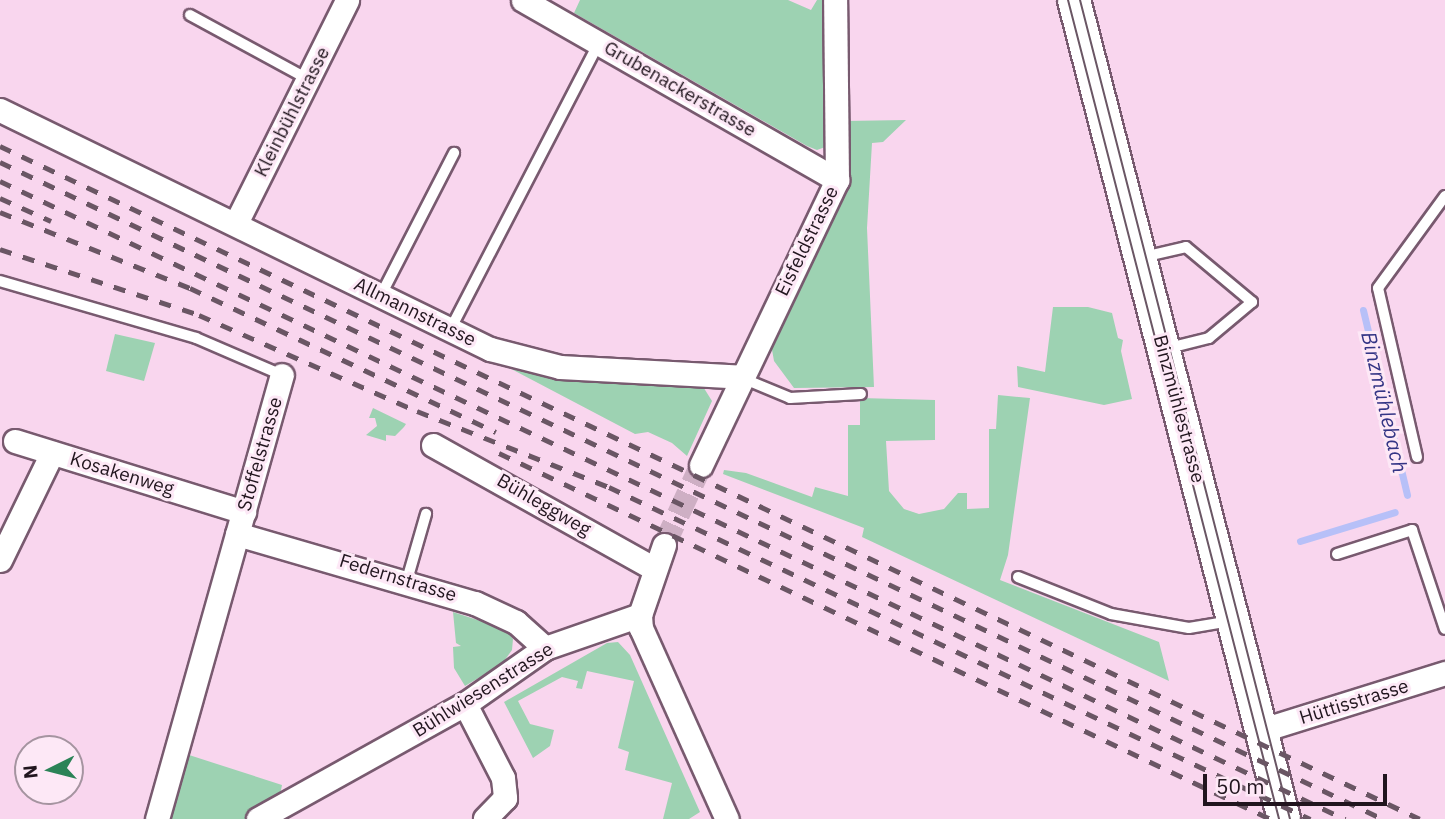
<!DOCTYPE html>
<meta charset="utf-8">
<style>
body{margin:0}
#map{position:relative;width:1445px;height:819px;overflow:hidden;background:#f9d6ee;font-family:"IBM Plex Sans",sans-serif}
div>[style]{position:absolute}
.green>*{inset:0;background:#9dd2b2}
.stream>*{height:7px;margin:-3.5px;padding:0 3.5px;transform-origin:3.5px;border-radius:3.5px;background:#b7c0f8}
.street-tunnel>*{height:23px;margin-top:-11.5px;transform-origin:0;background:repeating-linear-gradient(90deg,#ceafc4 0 23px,transparent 0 34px)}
.roads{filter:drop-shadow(2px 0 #785a6f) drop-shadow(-2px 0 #785a6f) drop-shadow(0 2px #785a6f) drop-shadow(0 -2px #785a6f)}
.lane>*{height:10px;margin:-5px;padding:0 5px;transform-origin:5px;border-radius:5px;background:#fff}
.street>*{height:23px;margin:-11.5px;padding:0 11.5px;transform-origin:11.5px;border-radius:11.5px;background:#fff}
.secondary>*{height:32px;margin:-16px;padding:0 16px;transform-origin:16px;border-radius:16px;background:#fff}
.tram>*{height:2px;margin:-1px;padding:0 1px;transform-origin:1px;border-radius:1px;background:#6a5664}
.rail>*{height:5px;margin-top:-2.5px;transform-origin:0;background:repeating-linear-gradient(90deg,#6a5664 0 12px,transparent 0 24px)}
span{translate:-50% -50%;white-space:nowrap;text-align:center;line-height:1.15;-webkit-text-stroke:6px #fde8f6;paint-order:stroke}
.street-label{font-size:19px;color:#21151e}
.water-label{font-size:21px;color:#343585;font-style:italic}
.north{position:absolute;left:14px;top:735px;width:70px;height:70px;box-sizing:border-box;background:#fde8f6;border:2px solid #a594a0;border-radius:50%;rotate:264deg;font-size:19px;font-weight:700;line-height:28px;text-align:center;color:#21151e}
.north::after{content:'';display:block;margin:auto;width:24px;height:32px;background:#2b8357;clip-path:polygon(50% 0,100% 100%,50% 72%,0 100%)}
.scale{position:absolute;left:1203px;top:774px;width:184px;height:32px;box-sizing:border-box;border:4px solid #21151e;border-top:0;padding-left:9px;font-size:21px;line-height:24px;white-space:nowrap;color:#21151e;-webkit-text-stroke:5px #fde8f6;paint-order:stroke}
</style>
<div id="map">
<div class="green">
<div style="clip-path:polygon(580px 0,788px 0,811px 10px,817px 0,826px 0,828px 146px,817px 150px,807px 146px,574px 13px)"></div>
<div style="clip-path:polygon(906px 120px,883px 142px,872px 143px,867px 228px,874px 387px,794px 388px,774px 361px,771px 344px,847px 189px,845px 121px)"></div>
<div style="clip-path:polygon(1053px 307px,1088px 307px,1112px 313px,1118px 338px,1123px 340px,1121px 351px,1132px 399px,1104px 405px,1018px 387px,1017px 366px,1045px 372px)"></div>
<div style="clip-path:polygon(115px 334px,155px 343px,144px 381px,106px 371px)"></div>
<div style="clip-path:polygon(496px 361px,702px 385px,712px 401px,687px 456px,672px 443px,648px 432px,635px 434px)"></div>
<div style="clip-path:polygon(998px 395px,1030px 398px,1008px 555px,1000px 580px,1159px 642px,1169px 681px,862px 537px,864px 528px,723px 474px,724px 470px,746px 473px,812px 497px,815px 487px,848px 496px,848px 425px,860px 425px,860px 398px,935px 400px,935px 440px,886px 441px,889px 491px,904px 509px,919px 514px,944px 509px,958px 493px,967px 493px,967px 509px,989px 508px,989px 429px,996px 429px)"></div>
<div style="clip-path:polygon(373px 408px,406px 424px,404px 427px,395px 436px,386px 435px,386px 441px,366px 435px,377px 426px,375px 418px,369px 418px)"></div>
<div style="clip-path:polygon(453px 612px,505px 629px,513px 639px,512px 650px,502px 664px,465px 686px,454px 668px,453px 647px,461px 646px,456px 643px)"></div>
<div style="clip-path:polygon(618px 642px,630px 655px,700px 812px,689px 819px,663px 819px,672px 783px,625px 770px,629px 752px,618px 748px,634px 681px,587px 671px,582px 689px,576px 688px,578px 681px,562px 677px,518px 701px,530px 724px,554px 730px,550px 746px,533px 758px,504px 702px,607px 643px)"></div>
<div style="clip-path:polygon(186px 754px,282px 785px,279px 800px,245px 819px,167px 819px)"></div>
</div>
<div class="stream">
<div style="left:1363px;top:310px;width:190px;rotate:76.6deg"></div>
<div style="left:1300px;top:541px;width:99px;rotate:-17deg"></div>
</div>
<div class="street-tunnel">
<div style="left:664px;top:545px;width:88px;rotate:-65.2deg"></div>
</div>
<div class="roads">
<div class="lane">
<div style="left:190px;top:15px;width:134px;rotate:28.5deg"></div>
<div style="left:1143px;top:257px;width:44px;rotate:-13.1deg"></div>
<div style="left:1186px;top:247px;width:86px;rotate:39.8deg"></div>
<div style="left:1252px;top:302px;width:56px;rotate:140.1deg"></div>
<div style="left:1209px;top:338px;width:45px;rotate:166deg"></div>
<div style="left:0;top:281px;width:204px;rotate:16.2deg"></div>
<div style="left:196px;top:338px;width:94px;rotate:23.3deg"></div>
<div style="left:381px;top:295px;width:160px;rotate:-62.8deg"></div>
<div style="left:450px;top:330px;width:324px;rotate:-62.6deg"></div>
<div style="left:742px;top:378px;width:52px;rotate:22.6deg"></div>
<div style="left:790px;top:398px;width:71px;rotate:-3.2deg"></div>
<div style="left:1417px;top:457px;width:173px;rotate:-103deg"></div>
<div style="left:1378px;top:288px;width:114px;rotate:-53.9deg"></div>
<div style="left:1337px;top:554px;width:79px;rotate:-17.7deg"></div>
<div style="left:1412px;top:530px;width:104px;rotate:71.6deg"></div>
<div style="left:1018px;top:577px;width:100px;rotate:21.7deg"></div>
<div style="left:1111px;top:614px;width:79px;rotate:10.2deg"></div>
<div style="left:1189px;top:628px;width:43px;rotate:-9.5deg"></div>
<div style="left:407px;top:580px;width:69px;rotate:-73.9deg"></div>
</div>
<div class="street">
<div style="left:523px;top:0;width:362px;rotate:29.8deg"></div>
<div style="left:0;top:110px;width:545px;rotate:26deg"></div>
<div style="left:490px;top:349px;width:72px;rotate:14.4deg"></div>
<div style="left:560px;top:367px;width:182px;rotate:3.1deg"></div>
<div style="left:236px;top:223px;width:249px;rotate:-63.5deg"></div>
<div style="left:15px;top:441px;width:240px;rotate:17.2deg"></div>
<div style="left:433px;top:445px;width:252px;rotate:29.2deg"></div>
<div style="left:701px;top:465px;width:316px;rotate:-64.5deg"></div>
<div style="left:837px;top:180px;width:180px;rotate:-90.6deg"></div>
<div style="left:237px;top:534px;width:248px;rotate:16.2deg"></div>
<div style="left:475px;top:603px;width:45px;rotate:24.9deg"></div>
<div style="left:516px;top:622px;width:39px;rotate:42deg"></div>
<div style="left:664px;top:545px;width:74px;rotate:108.9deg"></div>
<div style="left:640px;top:615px;width:13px;rotate:86deg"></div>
<div style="left:641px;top:628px;width:209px;rotate:65.8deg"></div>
<div style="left:0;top:560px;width:119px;rotate:-64.1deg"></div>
<div style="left:465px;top:704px;width:83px;rotate:62.8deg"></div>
<div style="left:503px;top:778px;width:20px;rotate:84deg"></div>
<div style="left:505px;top:798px;width:29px;rotate:134deg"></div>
<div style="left:1262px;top:730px;width:192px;rotate:-17.3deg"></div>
<div style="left:157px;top:819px;width:461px;rotate:-74.3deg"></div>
<div style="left:258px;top:819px;width:237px;rotate:-29.1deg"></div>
<div style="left:465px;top:704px;width:98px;rotate:-35deg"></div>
<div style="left:545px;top:648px;width:101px;rotate:-19.2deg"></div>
</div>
<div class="secondary">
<div style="left:1074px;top:0;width:845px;rotate:75.62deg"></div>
</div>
</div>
<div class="tram">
<div style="left:1068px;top:0;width:846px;rotate:75.55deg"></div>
<div style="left:1080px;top:0;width:845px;rotate:75.62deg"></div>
</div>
<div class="rail">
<div style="left:0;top:146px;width:1571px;rotate:25.36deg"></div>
<div style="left:0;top:162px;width:1531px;rotate:25.41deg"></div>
<div style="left:0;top:181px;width:1489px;rotate:25.38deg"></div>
<div style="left:0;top:198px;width:56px;rotate:24.3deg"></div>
<div style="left:0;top:212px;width:205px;rotate:21.8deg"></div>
<div style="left:190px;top:288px;width:338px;rotate:25.2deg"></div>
<div style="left:0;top:249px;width:210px;rotate:18.3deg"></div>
<div style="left:199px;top:315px;width:238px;rotate:23.8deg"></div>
<div style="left:417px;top:411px;width:206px;rotate:21.6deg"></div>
<div style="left:609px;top:487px;width:776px;rotate:25.34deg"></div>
<div style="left:499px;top:453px;width:854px;rotate:25.37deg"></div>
</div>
<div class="street-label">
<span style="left:680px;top:89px;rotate:30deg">Grubenackerstrasse</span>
<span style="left:292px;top:112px;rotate:-63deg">Kleinbühlstrasse</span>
<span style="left:807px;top:241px;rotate:-64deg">Eisfeldstrasse</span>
<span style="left:415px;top:312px;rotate:26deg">Allmannstrasse</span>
<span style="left:1179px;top:409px;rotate:75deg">Binzmühlestrasse</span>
<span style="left:260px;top:454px;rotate:-74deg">Stoffelstrasse</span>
<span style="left:122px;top:474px;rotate:17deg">Kosakenweg</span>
<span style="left:544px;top:505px;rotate:30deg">Bühleggweg</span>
<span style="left:398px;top:578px;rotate:17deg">Federnstrasse</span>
<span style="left:483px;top:690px;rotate:-32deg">Bühlwiesenstrasse</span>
<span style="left:1354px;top:702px;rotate:-17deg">Hüttisstrasse</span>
</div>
<div class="water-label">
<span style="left:1385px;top:402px;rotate:77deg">Binzmühlebach</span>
</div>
<div class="north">N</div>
<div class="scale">50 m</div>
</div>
